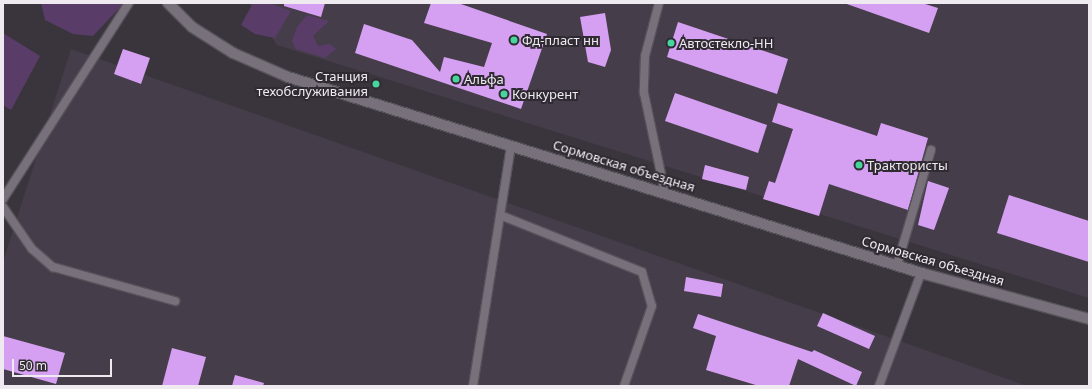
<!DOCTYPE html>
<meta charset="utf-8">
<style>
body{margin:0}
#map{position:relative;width:1092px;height:389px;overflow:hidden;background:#3a353d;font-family:"Noto Sans",sans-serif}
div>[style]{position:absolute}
.built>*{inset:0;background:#463d4b}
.green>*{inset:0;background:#593d68}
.building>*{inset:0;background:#d6a0f2}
.roads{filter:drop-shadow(1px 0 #565259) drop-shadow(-1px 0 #565259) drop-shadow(0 1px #565259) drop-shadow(0 -1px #565259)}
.service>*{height:8px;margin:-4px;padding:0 4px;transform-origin:4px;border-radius:4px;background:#78717b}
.tertiary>*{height:10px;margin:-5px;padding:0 5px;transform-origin:5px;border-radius:5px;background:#78717b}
.dots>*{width:11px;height:11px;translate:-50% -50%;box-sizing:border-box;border:2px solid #302a33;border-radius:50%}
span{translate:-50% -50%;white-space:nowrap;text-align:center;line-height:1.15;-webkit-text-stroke:4px #302a33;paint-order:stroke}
.poi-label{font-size:13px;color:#eeeaf0}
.left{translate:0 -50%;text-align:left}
.right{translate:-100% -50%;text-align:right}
.street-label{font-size:13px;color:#eeeaf0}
.frame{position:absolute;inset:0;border:4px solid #eeeaf0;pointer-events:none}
.scale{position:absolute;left:12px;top:359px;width:100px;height:18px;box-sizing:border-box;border:2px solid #eeeaf0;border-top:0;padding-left:5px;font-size:12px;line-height:14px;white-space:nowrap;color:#eeeaf0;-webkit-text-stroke:3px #302a33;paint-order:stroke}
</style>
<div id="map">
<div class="built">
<div style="clip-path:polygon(249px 3px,1089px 3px,1089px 298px,277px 45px)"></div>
<div style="clip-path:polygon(71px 49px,1027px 386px,3px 386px,3px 262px)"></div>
</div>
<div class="green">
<div style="clip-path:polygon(41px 3px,124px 3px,93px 36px,73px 34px,45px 20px)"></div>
<div style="clip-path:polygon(253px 3px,269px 3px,291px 11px,275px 38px,255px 34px,241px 25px)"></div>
<div style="clip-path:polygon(307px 15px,329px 21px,313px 36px,318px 46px,330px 44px,336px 49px,325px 58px,296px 49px,292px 41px,297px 27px)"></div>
<div style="clip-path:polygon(3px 33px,40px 56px,11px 110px,3px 105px)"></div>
</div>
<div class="building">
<div style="clip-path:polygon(284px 3px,325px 3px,321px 17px,284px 6px)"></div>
<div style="clip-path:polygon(431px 3px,458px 3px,547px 34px,521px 109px,355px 53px,364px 24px,412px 40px,440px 72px,444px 57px,484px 67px,492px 43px,424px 23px)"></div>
<div style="clip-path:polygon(844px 3px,922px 3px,938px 8px,929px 33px)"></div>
<div style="clip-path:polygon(605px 13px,611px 50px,605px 67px,588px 62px,580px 17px)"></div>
<div style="clip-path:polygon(678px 22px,788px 59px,777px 94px,667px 57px)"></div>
<div style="clip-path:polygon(123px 49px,150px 58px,141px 84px,114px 74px)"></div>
<div style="clip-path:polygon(675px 93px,767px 125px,758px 153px,665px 121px)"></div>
<div style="clip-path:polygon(778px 103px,877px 136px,881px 123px,928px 138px,908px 210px,829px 184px,819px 216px,763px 199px,769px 181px,775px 183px,793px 129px,772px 122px)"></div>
<div style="clip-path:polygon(705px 165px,749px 177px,746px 190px,702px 179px)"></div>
<div style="clip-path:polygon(928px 181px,949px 188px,934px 230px,918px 225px)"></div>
<div style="clip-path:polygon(1009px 195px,1089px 221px,1089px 262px,997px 233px)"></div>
<div style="clip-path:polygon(686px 277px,723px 284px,721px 297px,684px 291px)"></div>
<div style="clip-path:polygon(823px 313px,875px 336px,869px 349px,817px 326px)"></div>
<div style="clip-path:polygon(698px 314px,812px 352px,814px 350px,862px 372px,856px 386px,798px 359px,789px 386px,759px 386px,706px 370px,716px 336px,693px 328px)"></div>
<div style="clip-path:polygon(3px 336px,65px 353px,56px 384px,3px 369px)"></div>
<div style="clip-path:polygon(172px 348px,206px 357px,198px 386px,162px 386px)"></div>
<div style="clip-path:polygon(235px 375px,264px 383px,263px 386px,232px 386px)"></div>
</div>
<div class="roads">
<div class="service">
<div style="left:659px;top:3px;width:55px;rotate:104.8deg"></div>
<div style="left:645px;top:56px;width:37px;rotate:92deg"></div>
<div style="left:644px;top:93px;width:102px;rotate:78.1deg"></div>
<div style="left:3px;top:199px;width:233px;rotate:-57.3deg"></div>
<div style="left:3px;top:207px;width:51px;rotate:55.4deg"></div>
<div style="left:32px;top:249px;width:28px;rotate:41deg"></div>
<div style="left:53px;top:267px;width:127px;rotate:15.6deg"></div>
<div style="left:500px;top:215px;width:153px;rotate:21.9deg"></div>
<div style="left:642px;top:272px;width:35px;rotate:74deg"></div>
<div style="left:652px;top:306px;width:85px;rotate:109.3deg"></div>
<div style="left:897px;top:265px;width:120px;rotate:-73.5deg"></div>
<div style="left:473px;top:386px;width:244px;rotate:-81deg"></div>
<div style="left:879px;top:386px;width:121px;rotate:-69.6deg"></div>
</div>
<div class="tertiary">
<div style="left:168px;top:3px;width:34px;rotate:45deg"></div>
<div style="left:192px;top:27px;width:49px;rotate:32.4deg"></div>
<div style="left:233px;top:53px;width:60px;rotate:23.6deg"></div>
<div style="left:288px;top:77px;width:663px;rotate:17.2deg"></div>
<div style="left:921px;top:273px;width:174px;rotate:15.3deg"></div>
</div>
</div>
<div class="dots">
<div style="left:514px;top:40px;background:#47d49d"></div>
<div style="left:671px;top:43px;background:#47d49d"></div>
<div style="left:456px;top:79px;background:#47d49d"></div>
<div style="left:376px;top:84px;background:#47d49d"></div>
<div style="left:504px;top:94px;background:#47d49d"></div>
<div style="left:859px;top:165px;background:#47d49d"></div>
</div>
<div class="poi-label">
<span class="left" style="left:522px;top:40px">Фд-пласт нн</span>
<span class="left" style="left:679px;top:43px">Автостекло-НН</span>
<span class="right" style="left:368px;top:84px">Станция<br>техобслуживания</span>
<span class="left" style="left:464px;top:79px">Альфа</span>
<span class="left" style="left:512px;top:94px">Конкурент</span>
<span class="left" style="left:867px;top:165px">Трактористы</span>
</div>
<div class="street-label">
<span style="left:624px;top:166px;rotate:17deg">Сормовская объездная</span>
<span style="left:933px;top:261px;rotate:16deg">Сормовская объездная</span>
</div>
<div class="frame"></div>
<div class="scale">50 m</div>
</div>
